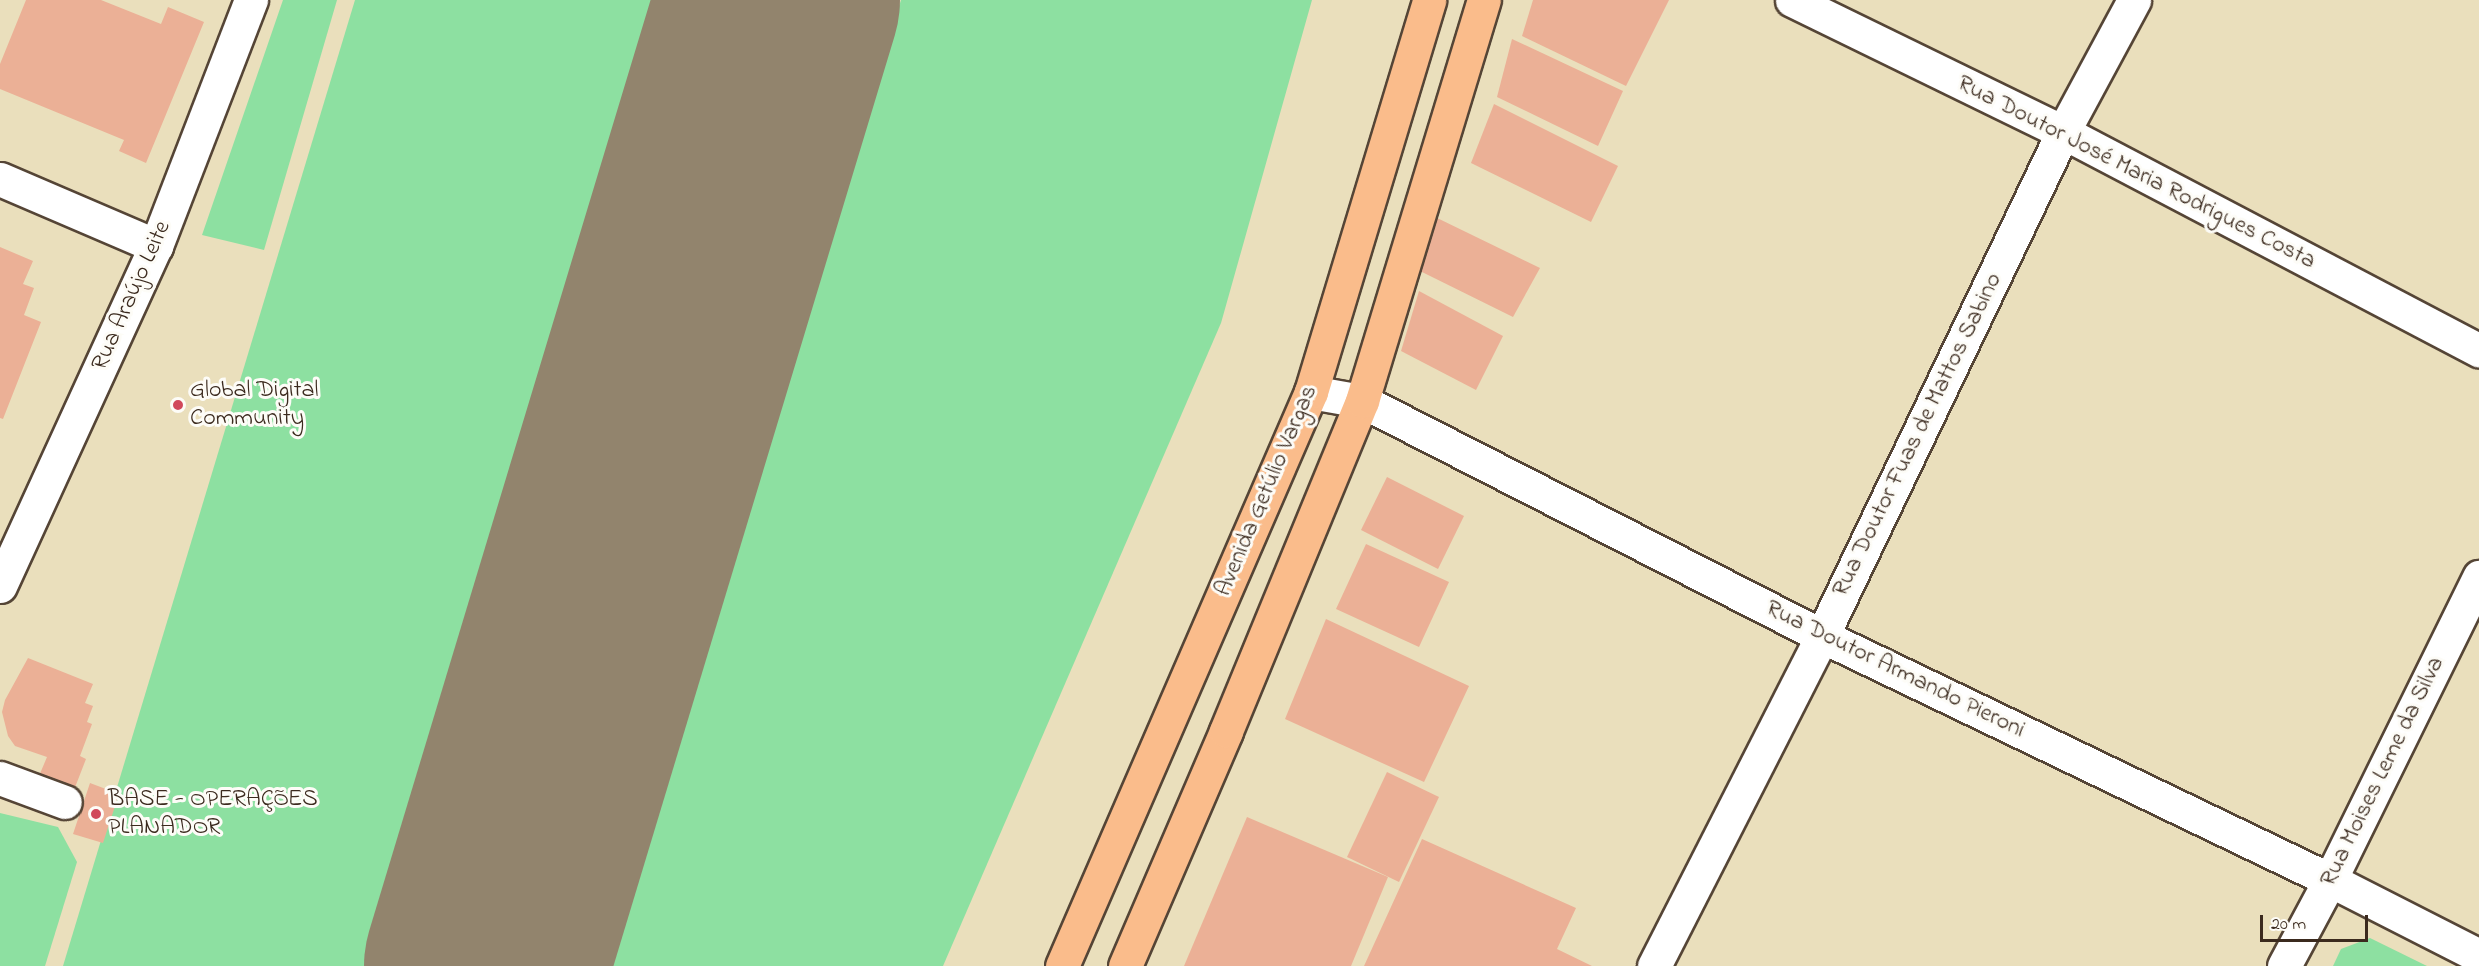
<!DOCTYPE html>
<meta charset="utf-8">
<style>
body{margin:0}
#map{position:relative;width:2479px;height:966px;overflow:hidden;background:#eadfbc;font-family:"Indie Flower",sans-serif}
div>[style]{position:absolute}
.green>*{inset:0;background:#8de0a1}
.runway>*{height:244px;margin:-122px;padding:0 122px;transform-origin:122px;border-radius:122px;background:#92846d}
.building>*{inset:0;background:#ebb096}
.roads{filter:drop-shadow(2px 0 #554536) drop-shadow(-2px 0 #554536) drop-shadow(0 2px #554536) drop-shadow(0 -2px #554536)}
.minor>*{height:33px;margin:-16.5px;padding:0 16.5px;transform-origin:16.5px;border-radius:16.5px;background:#fff}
.major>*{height:33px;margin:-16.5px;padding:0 16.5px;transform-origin:16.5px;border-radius:16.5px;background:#fabc8b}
.dots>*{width:16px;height:16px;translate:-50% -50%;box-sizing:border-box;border:3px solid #fdfcf7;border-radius:50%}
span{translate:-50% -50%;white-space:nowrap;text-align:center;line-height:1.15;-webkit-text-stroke:6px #fdfcf7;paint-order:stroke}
.street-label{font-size:24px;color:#3b2a1e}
.poi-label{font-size:24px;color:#3b2a1e}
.left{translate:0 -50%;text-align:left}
.scale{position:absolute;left:2260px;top:915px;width:108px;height:27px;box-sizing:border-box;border:3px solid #3b2a1e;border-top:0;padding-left:8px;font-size:18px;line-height:21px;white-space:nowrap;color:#3b2a1e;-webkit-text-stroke:4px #fdfcf7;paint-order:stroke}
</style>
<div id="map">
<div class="green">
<div style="clip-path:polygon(283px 0,337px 0,264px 250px,202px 235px)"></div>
<div style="clip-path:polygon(355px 0,668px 0,374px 966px,63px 966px)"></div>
<div style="clip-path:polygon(901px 0,1312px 0,1221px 323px,943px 966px,601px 966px)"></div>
<div style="clip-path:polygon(0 813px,58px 827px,77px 862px,45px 966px,0 966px)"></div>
<div style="clip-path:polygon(2370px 938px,2427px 966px,2333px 966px,2341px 949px)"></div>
</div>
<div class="runway">
<div style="left:486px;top:966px;width:1009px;rotate:-73.18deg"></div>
</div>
<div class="building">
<div style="clip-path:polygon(26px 0,101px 0,161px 24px,168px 7px,204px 22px,146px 163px,119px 151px,124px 140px,0 89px,0 64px)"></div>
<div style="clip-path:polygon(1533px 0,1669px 0,1626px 86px,1522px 36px)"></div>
<div style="clip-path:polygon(1512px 39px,1623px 91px,1598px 146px,1497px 97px)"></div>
<div style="clip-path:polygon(1494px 104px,1618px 166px,1591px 222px,1471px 163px)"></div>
<div style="clip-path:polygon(1433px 216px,1540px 268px,1513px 317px,1420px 271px)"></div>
<div style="clip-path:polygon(0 247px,33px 261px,23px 284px,34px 288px,24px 315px,41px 322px,3px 419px,0 418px)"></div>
<div style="clip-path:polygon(1419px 291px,1503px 336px,1476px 390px,1401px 351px)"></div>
<div style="clip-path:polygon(1387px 477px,1464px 516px,1438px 569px,1361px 530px)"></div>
<div style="clip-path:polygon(1366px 544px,1449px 582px,1419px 647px,1336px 609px)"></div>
<div style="clip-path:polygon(1326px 619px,1469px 686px,1424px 782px,1285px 719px)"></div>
<div style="clip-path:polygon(28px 658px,93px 684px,85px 703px,93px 706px,87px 722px,92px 724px,80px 756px,86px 759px,74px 790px,39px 776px,47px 757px,15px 746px,8px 736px,2px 712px,5px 700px)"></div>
<div style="clip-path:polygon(1387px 772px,1439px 797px,1399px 882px,1347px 857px)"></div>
<div style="clip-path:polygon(90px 783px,119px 794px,103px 843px,73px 834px)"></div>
<div style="clip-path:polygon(1247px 817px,1388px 877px,1351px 966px,1184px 966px)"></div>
<div style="clip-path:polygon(1422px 839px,1576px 908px,1557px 949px,1592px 966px,1364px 966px)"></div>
</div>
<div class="roads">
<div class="minor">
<div style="left:1792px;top:0;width:301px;rotate:26deg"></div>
<div style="left:2063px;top:132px;width:470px;rotate:27.7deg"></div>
<div style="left:0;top:179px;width:170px;rotate:23.2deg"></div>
<div style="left:1311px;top:392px;width:52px;rotate:10deg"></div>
<div style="left:1362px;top:401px;width:517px;rotate:27.06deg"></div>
<div style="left:1822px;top:636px;width:564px;rotate:25.66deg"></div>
<div style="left:2330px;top:880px;width:167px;rotate:27deg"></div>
<div style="left:0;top:586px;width:374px;rotate:-65.4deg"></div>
<div style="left:156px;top:246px;width:264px;rotate:-68.9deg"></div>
<div style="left:0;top:778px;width:69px;rotate:20.3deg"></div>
<div style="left:1654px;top:966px;width:370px;rotate:-63deg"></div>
<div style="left:1822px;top:636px;width:559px;rotate:-64.44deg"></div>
<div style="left:2063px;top:132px;width:150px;rotate:-61.7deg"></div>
<div style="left:2284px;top:966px;width:98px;rotate:-61.9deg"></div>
<div style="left:2330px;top:880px;width:338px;rotate:-63.8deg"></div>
</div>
<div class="major">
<div style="left:1062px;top:966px;width:626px;rotate:-66.55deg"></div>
<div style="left:1311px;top:392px;width:409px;rotate:-73.2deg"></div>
<div style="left:1125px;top:966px;width:256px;rotate:-66.7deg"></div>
<div style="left:1226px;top:731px;width:357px;rotate:-67.6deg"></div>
<div style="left:1362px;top:401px;width:419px;rotate:-73.1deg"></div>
</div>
</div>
<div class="dots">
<div style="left:178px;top:405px;background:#d1495b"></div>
<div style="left:96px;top:814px;background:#d1495b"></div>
</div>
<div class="street-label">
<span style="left:2136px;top:173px;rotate:27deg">Rua Doutor José Maria Rodrigues Costa</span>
<span style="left:132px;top:296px;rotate:-66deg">Rua Araújo Leite</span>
<span style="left:1918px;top:435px;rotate:-64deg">Rua Doutor Fuas de Mattos Sabino</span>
<span style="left:1267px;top:491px;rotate:-67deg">Avenida Getúlio Vargas</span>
<span style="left:1895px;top:670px;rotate:26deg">Rua Doutor Armando Pieroni</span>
<span style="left:2383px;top:772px;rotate:-64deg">Rua Moises Leme da Silva</span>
</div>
<div class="poi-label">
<span class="left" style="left:190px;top:405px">Global Digital<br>Community</span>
<span class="left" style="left:108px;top:814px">BASE - OPERAÇÕES<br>PLANADOR</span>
</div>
<div class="scale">20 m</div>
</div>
